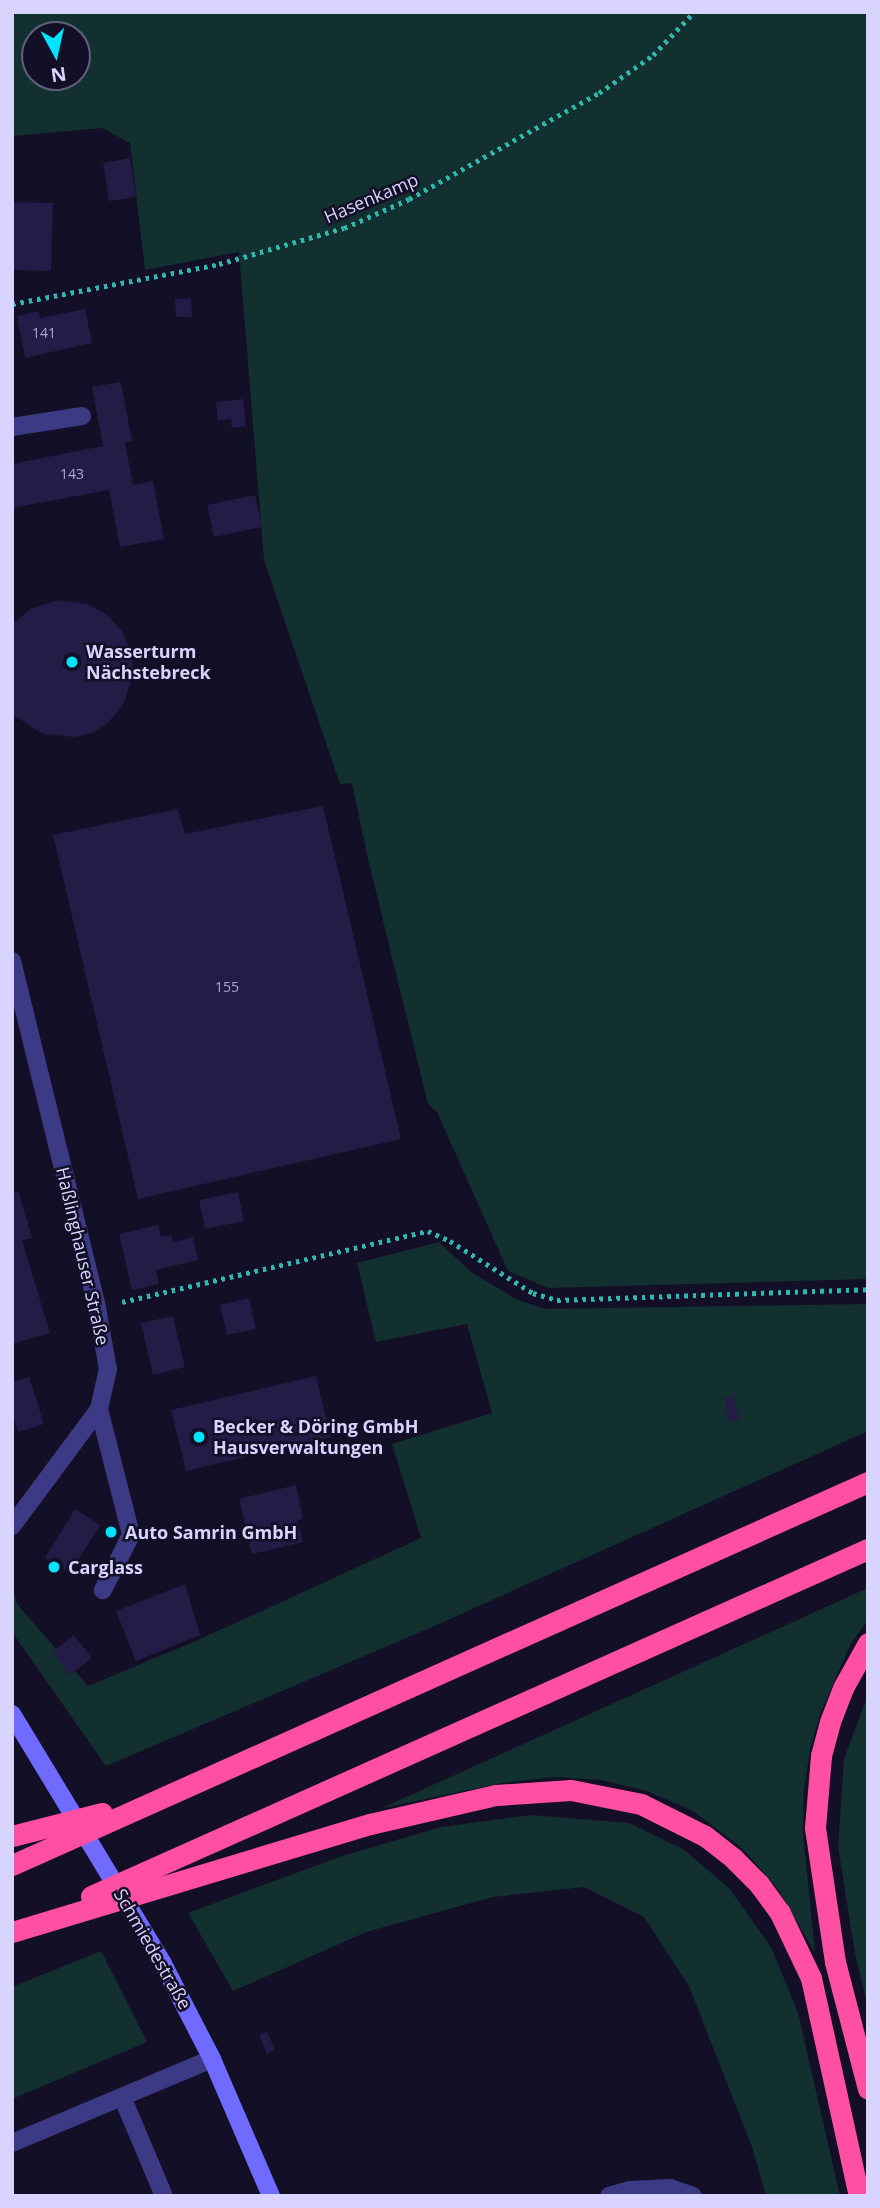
<!DOCTYPE html>
<meta charset="utf-8">
<style>
body{margin:0}
#map{position:relative;width:880px;height:2208px;overflow:hidden;background:#130f26;font-family:"Open Sans",sans-serif}
div>[style]{position:absolute}
.green>*{inset:0;background:#12302f}
.building>*{inset:0;background:#241b47}
.path>*{height:4.5px;margin-top:-2.25px;transform-origin:0;background:repeating-linear-gradient(90deg,#2fb8b0 0 3.5px,transparent 0 8.5px)}
.service>*{height:18px;margin:-9px;padding:0 9px;transform-origin:9px;border-radius:9px;background:#3d3a85}
.minor>*{height:18px;margin:-9px;padding:0 9px;transform-origin:9px;border-radius:9px;background:#3d3a85}
.secondary>*{height:18px;margin:-9px;padding:0 9px;transform-origin:9px;border-radius:9px;background:#6f6bff}
.motorway>*{height:21px;margin:-10.5px;padding:0 10.5px;transform-origin:10.5px;border-radius:10.5px;background:#ff4fa3}
.dots>*{width:19px;height:19px;translate:-50% -50%;box-sizing:border-box;border:4px solid #130f26;border-radius:50%}
span{translate:-50% -50%;white-space:nowrap;text-align:center;line-height:1.15;-webkit-text-stroke:5px #130f26;paint-order:stroke}
.number-label{font-size:14px;color:#aca6d1}
.number-label span{-webkit-text-stroke-width:0}
.street-label{font-size:18px;color:#d9d4ff}
.poi-label{font-size:18px;color:#d9d4ff;font-weight:700}
.left{translate:0 -50%;text-align:left}
.frame{position:absolute;inset:0;border:14px solid #d9d4ff;pointer-events:none}
.north{position:absolute;left:21px;top:21px;width:70px;height:70px;box-sizing:border-box;background:#130f26;border:2px solid #625e7d;border-radius:50%;rotate:172deg;font-size:19px;font-weight:700;line-height:28px;text-align:center;color:#d9d4ff}
.north::after{content:'';display:block;margin:auto;width:24px;height:32px;background:#00e5ff;clip-path:polygon(50% 0,100% 100%,50% 72%,0 100%)}
</style>
<div id="map">
<div class="green">
<div style="clip-path:polygon(evenodd,12px 12px,868px 12px,868px 1279px,548px 1288px,508px 1271px,437px 1112px,428px 1104px,368px 859px,352px 783px,340px 784px,264px 560px,239px 252px,145px 270px,130px 143px,102px 128px,12px 136px,12px 12px,35px 35px,77px 35px,77px 77px,35px 77px,35px 35px)"></div>
<div style="clip-path:polygon(439px 1242px,471px 1272px,516px 1299px,545px 1309px,868px 1304px,868px 1431px,432px 1627px,106px 1766px,12px 1632px,12px 1586px,17px 1604px,88px 1686px,198px 1640px,421px 1538px,392px 1444px,492px 1413px,467px 1324px,376px 1342px,357px 1263px)"></div>
<div style="clip-path:polygon(868px 1588px,868px 1620px,851px 1643px,820px 1714px,810px 1750px,804px 1790px,803px 1833px,815px 1953px,778px 1889px,743px 1849px,693px 1811px,647px 1791px,601px 1780px,555px 1777px,502px 1783px,382px 1808px)"></div>
<div style="clip-path:polygon(868px 1694px,868px 2008px,855px 1954px,838px 1846px,844px 1759px)"></div>
<div style="clip-path:polygon(531px 1815px,629px 1823px,683px 1849px,729px 1888px,771px 1947px,798px 2013px,840px 2196px,766px 2196px,752px 2147px,689px 1986px,644px 1917px,584px 1887px,493px 1897px,366px 1932px,233px 1991px,188px 1913px,342px 1856px,441px 1827px)"></div>
<div style="clip-path:polygon(101px 1951px,147px 2042px,12px 2099px,12px 1987px)"></div>
</div>
<div class="building">
<div style="clip-path:polygon(130px 158px,136px 197px,109px 201px,103px 163px)"></div>
<div style="clip-path:polygon(12px 202px,53px 203px,51px 271px,12px 270px)"></div>
<div style="clip-path:polygon(191px 298px,192px 317px,176px 317px,175px 299px)"></div>
<div style="clip-path:polygon(85px 309px,92px 343px,25px 358px,17px 316px,39px 311px,40px 318px)"></div>
<div style="clip-path:polygon(121px 382px,132px 441px,125px 442px,133px 485px,153px 481px,164px 539px,120px 547px,109px 490px,12px 508px,12px 464px,103px 446px,92px 387px)"></div>
<div style="clip-path:polygon(243px 399px,246px 426px,232px 428px,231px 419px,218px 421px,216px 402px)"></div>
<div style="clip-path:polygon(255px 495px,262px 527px,214px 537px,207px 505px)"></div>
<div style="clip-path:polygon(58px 600px,87px 604px,106px 614px,122px 631px,131px 652px,134px 672px,124px 703px,108px 723px,92px 733px,75px 737px,43px 734px,12px 714px,12px 625px,30px 609px)"></div>
<div style="clip-path:polygon(323px 806px,401px 1139px,138px 1199px,53px 835px,178px 809px,185px 834px)"></div>
<div style="clip-path:polygon(19px 1192px,32px 1238px,22px 1240px,50px 1333px,12px 1344px,12px 1193px)"></div>
<div style="clip-path:polygon(238px 1192px,244px 1221px,205px 1229px,199px 1200px)"></div>
<div style="clip-path:polygon(158px 1225px,161px 1237px,171px 1235px,173px 1242px,193px 1237px,198px 1260px,156px 1270px,159px 1284px,132px 1290px,119px 1234px)"></div>
<div style="clip-path:polygon(249px 1298px,256px 1329px,227px 1335px,220px 1305px)"></div>
<div style="clip-path:polygon(173px 1316px,185px 1367px,153px 1375px,141px 1323px)"></div>
<div style="clip-path:polygon(316px 1376px,331px 1437px,186px 1471px,171px 1410px)"></div>
<div style="clip-path:polygon(29px 1377px,44px 1424px,18px 1432px,12px 1412px,12px 1382px)"></div>
<div style="clip-path:polygon(733px 1396px,739px 1419px,729px 1422px,724px 1398px)"></div>
<div style="clip-path:polygon(296px 1485px,303px 1519px,297px 1520px,303px 1542px,252px 1554px,239px 1499px)"></div>
<div style="clip-path:polygon(75px 1509px,100px 1525px,70px 1573px,45px 1558px)"></div>
<div style="clip-path:polygon(185px 1584px,200px 1635px,136px 1661px,116px 1611px)"></div>
<div style="clip-path:polygon(74px 1635px,92px 1658px,70px 1675px,52px 1652px)"></div>
<div style="clip-path:polygon(267px 2032px,275px 2050px,267px 2054px,259px 2035px)"></div>
</div>
<div class="path">
<div style="left:12px;top:304px;width:211px;rotate:-10.9deg"></div>
<div style="left:219px;top:264px;width:130px;rotate:-16.1deg"></div>
<div style="left:344px;top:228px;width:71px;rotate:-24deg"></div>
<div style="left:409px;top:199px;width:218px;rotate:-29.2deg"></div>
<div style="left:599px;top:93px;width:66px;rotate:-35.1deg"></div>
<div style="left:653px;top:55px;width:59px;rotate:-46.4deg"></div>
<div style="left:122px;top:1302px;width:314px;rotate:-13.1deg"></div>
<div style="left:428px;top:1231px;width:24px;rotate:24deg"></div>
<div style="left:450px;top:1241px;width:98px;rotate:32.1deg"></div>
<div style="left:533px;top:1293px;width:25px;rotate:16deg"></div>
<div style="left:557px;top:1300px;width:311px;rotate:-2deg"></div>
</div>
<div class="service">
<div style="left:12px;top:427px;width:71px;rotate:-8.9deg"></div>
<div style="left:99px;top:1409px;width:130px;rotate:75.7deg"></div>
<div style="left:131px;top:1535px;width:62px;rotate:117deg"></div>
<div style="left:123px;top:2099px;width:105px;rotate:67.1deg"></div>
<div style="left:12px;top:2143px;width:217px;rotate:-22.8deg"></div>
<div style="left:609px;top:2196px;width:22px;rotate:-16deg"></div>
<div style="left:630px;top:2190px;width:40px;rotate:-2.9deg"></div>
<div style="left:670px;top:2188px;width:24px;rotate:19deg"></div>
</div>
<div class="minor">
<div style="left:12px;top:961px;width:357px;rotate:76.2deg"></div>
<div style="left:97px;top:1308px;width:62px;rotate:79.8deg"></div>
<div style="left:108px;top:1369px;width:41px;rotate:102.7deg"></div>
<div style="left:99px;top:1409px;width:146px;rotate:126.6deg"></div>
</div>
<div class="secondary">
<div style="left:12px;top:1714px;width:290px;rotate:58.8deg"></div>
<div style="left:162px;top:1962px;width:109px;rotate:62.7deg"></div>
<div style="left:212px;top:2059px;width:149px;rotate:66.7deg"></div>
</div>
<div class="motorway">
<div style="left:868px;top:1643px;width:51px;rotate:119.1deg"></div>
<div style="left:843px;top:1688px;width:36px;rotate:111deg"></div>
<div style="left:830px;top:1722px;width:35px;rotate:105deg"></div>
<div style="left:821px;top:1756px;width:72px;rotate:94.8deg"></div>
<div style="left:815px;top:1828px;width:135px;rotate:81.5deg"></div>
<div style="left:835px;top:1962px;width:131px;rotate:75.4deg"></div>
<div style="left:12px;top:1836px;width:93px;rotate:-14.3deg"></div>
<div style="left:12px;top:1865px;width:938px;rotate:-24.11deg"></div>
<div style="left:91px;top:1896px;width:851px;rotate:-24.07deg"></div>
<div style="left:12px;top:1932px;width:374px;rotate:-16.8deg"></div>
<div style="left:370px;top:1824px;width:129px;rotate:-13deg"></div>
<div style="left:496px;top:1795px;width:75px;rotate:-3.8deg"></div>
<div style="left:571px;top:1790px;width:71px;rotate:11.3deg"></div>
<div style="left:641px;top:1804px;width:72px;rotate:26.6deg"></div>
<div style="left:705px;top:1836px;width:37px;rotate:38deg"></div>
<div style="left:734px;top:1859px;width:35px;rotate:45deg"></div>
<div style="left:759px;top:1884px;width:36px;rotate:54deg"></div>
<div style="left:780px;top:1913px;width:72px;rotate:64.5deg"></div>
<div style="left:811px;top:1978px;width:223px;rotate:77.6deg"></div>
</div>
<div class="dots">
<div style="left:72px;top:662px;background:#00e5ff"></div>
<div style="left:199px;top:1437px;background:#00e5ff"></div>
<div style="left:111px;top:1532px;background:#00e5ff"></div>
<div style="left:54px;top:1567px;background:#00e5ff"></div>
</div>
<div class="number-label">
<span style="left:44px;top:333px">141</span>
<span style="left:72px;top:474px">143</span>
<span style="left:227px;top:987px">155</span>
</div>
<div class="street-label">
<span style="left:371px;top:198px;rotate:-23deg">Hasenkamp</span>
<span style="left:83px;top:1256px;rotate:77deg">Haßlinghauser Straße</span>
<span style="left:153px;top:1949px;rotate:60deg">Schmiedestraße</span>
</div>
<div class="poi-label">
<span class="left" style="left:86px;top:662px">Wasserturm<br>Nächstebreck</span>
<span class="left" style="left:213px;top:1437px">Becker &amp; Döring GmbH<br>Hausverwaltungen</span>
<span class="left" style="left:125px;top:1532px">Auto Samrin GmbH</span>
<span class="left" style="left:68px;top:1567px">Carglass</span>
</div>
<div class="frame"></div>
<div class="north">N</div>
</div>
